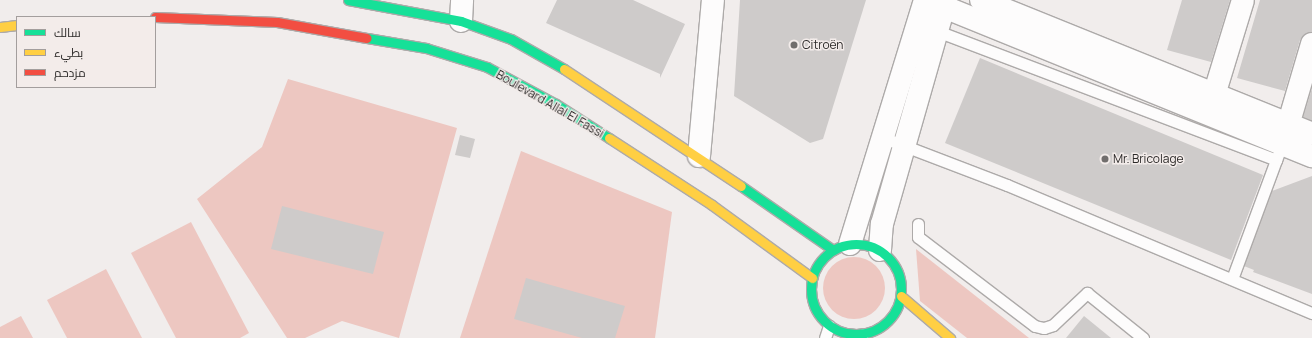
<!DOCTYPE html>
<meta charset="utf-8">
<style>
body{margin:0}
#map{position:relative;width:1312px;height:338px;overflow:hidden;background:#f1edec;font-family:Manrope,Cairo,sans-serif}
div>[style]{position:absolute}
.green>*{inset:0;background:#edc7c1}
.round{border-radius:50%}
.building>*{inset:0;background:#cecbca}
.roads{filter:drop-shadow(1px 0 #adaaa9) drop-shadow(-1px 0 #adaaa9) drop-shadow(0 1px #adaaa9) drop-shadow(0 -1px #adaaa9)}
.lane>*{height:11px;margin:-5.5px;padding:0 5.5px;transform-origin:5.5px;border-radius:5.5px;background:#fdfcfc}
.street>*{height:22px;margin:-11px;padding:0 11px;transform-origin:11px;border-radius:11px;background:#fdfcfc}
.fast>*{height:9px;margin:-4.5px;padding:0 4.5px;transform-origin:4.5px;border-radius:4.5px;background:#16e098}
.fast>.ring{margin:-4.5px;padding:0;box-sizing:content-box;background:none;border:9px solid #16e098;border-radius:50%}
.slow>*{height:9px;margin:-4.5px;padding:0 4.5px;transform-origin:4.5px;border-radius:4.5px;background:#ffcf43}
.jam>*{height:9px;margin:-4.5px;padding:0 4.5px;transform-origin:4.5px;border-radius:4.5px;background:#f24e42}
.dots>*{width:11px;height:11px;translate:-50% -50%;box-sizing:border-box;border:2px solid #f3ecea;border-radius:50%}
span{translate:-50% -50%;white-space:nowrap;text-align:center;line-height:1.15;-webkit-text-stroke:3px #f3ecea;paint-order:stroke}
.poi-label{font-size:12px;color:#2c2a29}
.left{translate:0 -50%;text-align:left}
.street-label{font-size:12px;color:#2c2a29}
.legend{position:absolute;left:16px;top:16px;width:140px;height:72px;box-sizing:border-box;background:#f3ecea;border:1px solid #a39e9d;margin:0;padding:5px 7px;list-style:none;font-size:12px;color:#2c2a29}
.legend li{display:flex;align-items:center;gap:8px;height:20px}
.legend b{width:20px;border:1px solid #a39e9d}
</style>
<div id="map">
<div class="green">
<div style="clip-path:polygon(288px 79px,457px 128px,399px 338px,342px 321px,305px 338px,287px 338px,197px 199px,262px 147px)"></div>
<div style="clip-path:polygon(521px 151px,672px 212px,655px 338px,460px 338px)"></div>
<div style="clip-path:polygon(191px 222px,249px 333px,240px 338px,176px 338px,131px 253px)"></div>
<div style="clip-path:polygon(916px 249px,1029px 338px,967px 338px,920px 301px)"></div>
<div class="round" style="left:823px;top:257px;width:62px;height:62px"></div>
<div style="clip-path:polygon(106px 269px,142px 338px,67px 338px,47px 300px)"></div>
<div style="clip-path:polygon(21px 316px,33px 338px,0 338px,0 327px)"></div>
</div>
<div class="building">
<div style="clip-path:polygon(557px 0,633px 0,685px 24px,660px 78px,660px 74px,546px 23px)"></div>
<div style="clip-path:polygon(740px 0,866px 0,823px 139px,810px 143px,734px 96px)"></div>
<div style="clip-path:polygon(1182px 0,1230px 0,1211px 62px,1167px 50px)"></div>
<div style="clip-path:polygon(1260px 0,1312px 0,1312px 32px,1304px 35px,1300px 40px,1285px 91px,1237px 78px)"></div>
<div style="clip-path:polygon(980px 58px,1263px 175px,1231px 260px,945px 143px)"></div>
<div style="clip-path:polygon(1312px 88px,1312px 121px,1303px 117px)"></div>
<div style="clip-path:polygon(460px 135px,475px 139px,470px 158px,455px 155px)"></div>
<div style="clip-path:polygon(1312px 176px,1312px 294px,1253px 272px,1254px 270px,1244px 266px,1272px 191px)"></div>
<div style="clip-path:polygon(282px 206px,384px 232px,373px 274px,271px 249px)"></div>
<div style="clip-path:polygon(526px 278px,625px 306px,615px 338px,582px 338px,514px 319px)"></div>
<div style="clip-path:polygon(1084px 316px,1111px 338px,1066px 338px)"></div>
</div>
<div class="roads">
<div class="lane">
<div style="left:937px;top:31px;width:363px;rotate:20.8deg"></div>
<div style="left:1276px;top:160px;width:17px;rotate:-69deg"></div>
<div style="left:884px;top:138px;width:132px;rotate:20.9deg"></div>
<div style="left:1007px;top:185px;width:331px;rotate:22.8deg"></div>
<div style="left:918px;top:224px;width:13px;rotate:90deg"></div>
<div style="left:918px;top:237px;width:147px;rotate:37.3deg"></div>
<div style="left:1035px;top:326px;width:9px;rotate:13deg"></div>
<div style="left:1044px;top:328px;width:9px;rotate:-18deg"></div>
<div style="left:1053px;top:325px;width:47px;rotate:-43.3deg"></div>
<div style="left:1087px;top:293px;width:72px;rotate:38.8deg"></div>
<div style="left:1232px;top:279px;width:127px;rotate:-69.7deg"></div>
<div style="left:825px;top:338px;width:13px;rotate:-72deg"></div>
<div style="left:861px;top:338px;width:4px;rotate:-63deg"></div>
</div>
<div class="street">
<div style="left:927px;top:0;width:415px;rotate:22.1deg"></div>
<div style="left:981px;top:0;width:357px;rotate:22deg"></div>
<div style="left:461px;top:21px;width:21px;rotate:-87deg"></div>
<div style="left:1214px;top:95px;width:99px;rotate:-73deg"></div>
<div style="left:1284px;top:139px;width:99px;rotate:-73.6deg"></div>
<div style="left:699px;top:156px;width:157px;rotate:-84.9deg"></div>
<div style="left:850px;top:244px;width:255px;rotate:-72.9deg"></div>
<div style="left:880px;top:250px;width:26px;rotate:-86deg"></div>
<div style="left:882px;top:224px;width:233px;rotate:-74.1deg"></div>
</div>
<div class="fast">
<div style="left:348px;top:0;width:115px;rotate:10.5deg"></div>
<div style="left:461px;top:21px;width:53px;rotate:19.8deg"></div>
<div style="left:511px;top:39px;width:61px;rotate:29.5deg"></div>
<div style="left:367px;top:38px;width:60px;rotate:9.6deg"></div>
<div style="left:426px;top:48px;width:64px;rotate:17.3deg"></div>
<div style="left:487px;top:67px;width:78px;rotate:28.2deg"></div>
<div style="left:556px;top:104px;width:63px;rotate:32.7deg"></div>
<div style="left:741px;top:186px;width:112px;rotate:34.8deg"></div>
<div class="ring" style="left:811px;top:244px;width:81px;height:81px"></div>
</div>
<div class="slow">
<div style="left:0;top:27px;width:17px;rotate:-7deg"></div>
<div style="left:564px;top:69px;width:212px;rotate:33.5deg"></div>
<div style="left:609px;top:138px;width:123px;rotate:33deg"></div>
<div style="left:712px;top:205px;width:124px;rotate:36.1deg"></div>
<div style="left:901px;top:296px;width:65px;rotate:40.6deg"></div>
</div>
<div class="jam">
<div style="left:155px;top:17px;width:122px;rotate:2.3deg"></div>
<div style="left:277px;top:22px;width:91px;rotate:10.1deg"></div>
</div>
</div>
<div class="dots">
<div style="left:794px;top:45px;background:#716e6d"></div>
<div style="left:1105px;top:159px;background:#716e6d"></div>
</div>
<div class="poi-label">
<span class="left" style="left:802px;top:45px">Citroën</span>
<span class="left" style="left:1113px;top:159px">Mr. Bricolage</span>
</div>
<div class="street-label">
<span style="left:550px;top:104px;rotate:30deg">Boulevard Allal El Fassi</span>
</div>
<ul class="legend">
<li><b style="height:5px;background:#16e098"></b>سالك</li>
<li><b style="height:5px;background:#ffcf43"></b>بطيء</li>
<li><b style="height:5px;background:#f24e42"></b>مزدحم</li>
</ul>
</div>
